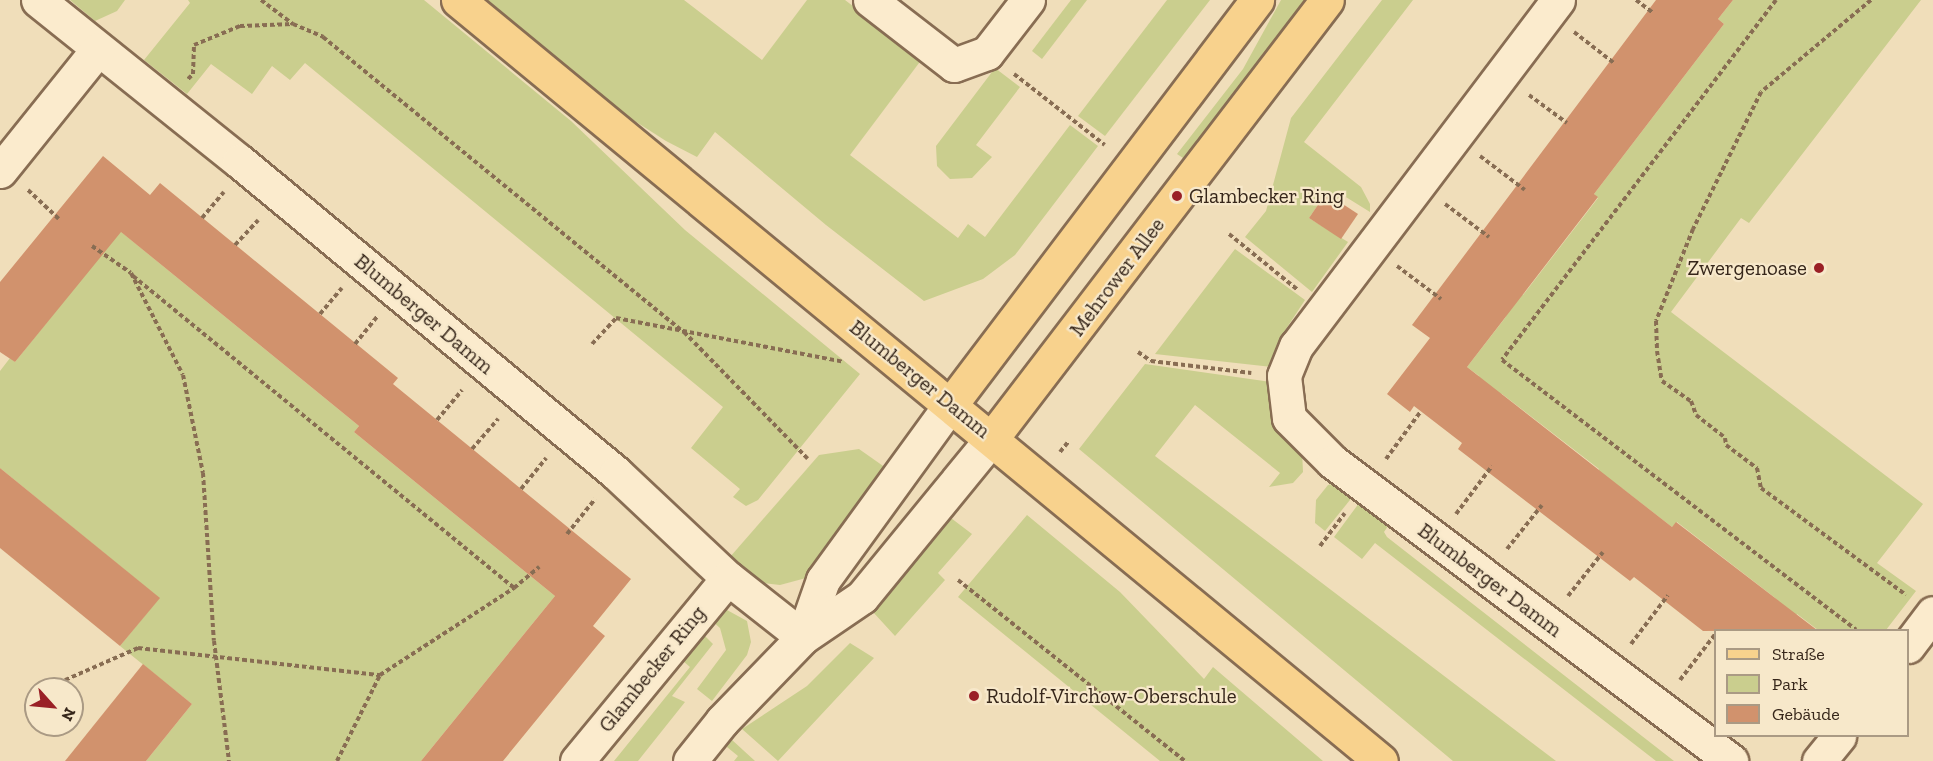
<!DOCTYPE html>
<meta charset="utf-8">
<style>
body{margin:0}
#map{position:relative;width:1933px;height:761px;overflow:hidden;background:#f0deba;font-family:"Zilla Slab",serif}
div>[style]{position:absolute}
.green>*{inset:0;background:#cace8e}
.building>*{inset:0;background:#d1926d}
.path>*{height:4px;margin-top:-2px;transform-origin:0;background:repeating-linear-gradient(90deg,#886d53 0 4.5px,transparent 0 7.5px)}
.roads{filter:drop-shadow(2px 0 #886d53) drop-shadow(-2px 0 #886d53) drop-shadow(0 2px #886d53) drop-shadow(0 -2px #886d53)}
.minor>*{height:33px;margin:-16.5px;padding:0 16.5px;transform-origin:16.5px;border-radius:16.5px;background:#fbebcd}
.major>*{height:33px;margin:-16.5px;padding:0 16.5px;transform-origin:16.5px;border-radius:16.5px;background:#f8d28d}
.dots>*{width:16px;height:16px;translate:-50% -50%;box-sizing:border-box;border:3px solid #f7e8ca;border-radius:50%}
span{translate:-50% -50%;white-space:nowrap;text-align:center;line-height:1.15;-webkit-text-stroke:4.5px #f7e8ca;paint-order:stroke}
.poi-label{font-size:21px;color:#36261a}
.left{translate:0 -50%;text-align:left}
.right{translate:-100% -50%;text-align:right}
.street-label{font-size:21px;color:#36261a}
.legend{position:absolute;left:1714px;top:629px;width:195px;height:108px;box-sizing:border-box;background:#f7e8ca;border:2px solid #aa9a84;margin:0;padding:8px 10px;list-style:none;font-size:18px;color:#36261a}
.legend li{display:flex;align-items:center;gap:12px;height:30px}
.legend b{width:30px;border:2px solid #aa9a84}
.north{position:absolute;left:24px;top:677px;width:60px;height:60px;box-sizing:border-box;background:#f7e8ca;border:2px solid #aa9a84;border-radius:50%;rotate:117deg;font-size:16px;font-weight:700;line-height:24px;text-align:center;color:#36261a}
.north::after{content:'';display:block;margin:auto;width:21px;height:27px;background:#9a2026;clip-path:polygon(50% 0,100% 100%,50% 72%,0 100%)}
</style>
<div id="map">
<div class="green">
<div style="clip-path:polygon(70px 0,125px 0,117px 11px,95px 21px)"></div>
<div style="clip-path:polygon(188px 0,424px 0,571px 121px,685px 230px,860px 374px,758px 500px,746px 506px,733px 497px,740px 489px,691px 448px,723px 407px,305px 63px,290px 80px,272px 66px,252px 94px,211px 64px,187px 94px,144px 60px,190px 3px)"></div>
<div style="clip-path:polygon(482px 0,684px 0,762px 60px,807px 0,845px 0,922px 59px,850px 155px,958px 238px,968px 224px,985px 237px,1070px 125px,1098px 146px,1015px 255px,983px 279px,924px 301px,826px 225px,715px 132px,697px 157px,666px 141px,616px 109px)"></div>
<div style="clip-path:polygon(1071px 0,1087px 0,1042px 59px,1032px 51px)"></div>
<div style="clip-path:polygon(1167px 0,1210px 0,1105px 136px,1078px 116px)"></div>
<div style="clip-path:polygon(1281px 0,1310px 0,1186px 160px,1177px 154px,1243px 69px)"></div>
<div style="clip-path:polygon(1382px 0,1413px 0,1304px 142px,1361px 187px,1370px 204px,1370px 212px,1341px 194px,1337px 200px,1326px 193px,1309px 218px,1348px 242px,1312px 292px,1245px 237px,1266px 211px,1291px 118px)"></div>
<div style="clip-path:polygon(1733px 0,1921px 0,1749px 223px,1741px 218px,1671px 312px,1923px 504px,1877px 563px,1916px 591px,1886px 630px,1818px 630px,1797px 614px,1794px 618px,1774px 597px,1677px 522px,1672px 527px,1623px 489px,1596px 475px,1599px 469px,1502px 394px,1471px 388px,1479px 376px,1467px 367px,1505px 318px,1518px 292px,1523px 295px,1598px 198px,1594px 194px,1724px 24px,1718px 19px)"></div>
<div style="clip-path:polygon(995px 68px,1020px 87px,976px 145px,992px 157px,972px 178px,950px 179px,937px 166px,936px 146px)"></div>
<div style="clip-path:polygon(120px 231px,359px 426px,354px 432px,555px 596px,421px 761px,146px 761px,192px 704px,120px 646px,159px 598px,0 468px,0 371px,10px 358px,15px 362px)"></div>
<div style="clip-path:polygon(1235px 249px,1305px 300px,1280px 338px,1273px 367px,1155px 354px)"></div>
<div style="clip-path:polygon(1145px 364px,1271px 382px,1302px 451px,1303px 472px,1293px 483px,1269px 487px,1280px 473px,1195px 405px,1155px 456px,1556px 761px,1453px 761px,1079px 449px)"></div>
<div style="clip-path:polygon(859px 449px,886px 468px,806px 578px,780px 585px,763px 583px,749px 576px,730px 557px,819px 455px)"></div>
<div style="clip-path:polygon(1339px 482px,1358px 490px,1325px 531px,1315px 523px,1316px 500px,1328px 485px)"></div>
<div style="clip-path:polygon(1365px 495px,1394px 517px,1384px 532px,1387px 537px,1674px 761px,1656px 761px,1375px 543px,1362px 559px,1334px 537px)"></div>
<div style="clip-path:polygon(947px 515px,972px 534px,938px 573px,945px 580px,895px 636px,873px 612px)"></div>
<div style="clip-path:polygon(1027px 515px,1120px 592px,1204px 679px,1213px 667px,1323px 761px,1160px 761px,958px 597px)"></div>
<div style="clip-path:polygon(727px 610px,747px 621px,751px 642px,747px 655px,712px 701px,697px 689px,726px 650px,720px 628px,710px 619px)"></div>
<div style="clip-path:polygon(700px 631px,713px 644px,672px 696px,685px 702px,638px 761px,614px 761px,690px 667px,676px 655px)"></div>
<div style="clip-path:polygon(850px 643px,874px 658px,778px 761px,742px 729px,807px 686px)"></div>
<div style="clip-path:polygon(731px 739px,755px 761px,734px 761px,738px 756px,722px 743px)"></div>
</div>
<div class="building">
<div style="clip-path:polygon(1656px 0,1733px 0,1718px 19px,1724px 24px,1594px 194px,1598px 197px,1467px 367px,1672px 527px,1676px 522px,1817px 630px,1703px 631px,1634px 577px,1630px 581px,1458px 449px,1462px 443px,1414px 406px,1410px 412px,1387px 394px,1430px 338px,1412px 325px)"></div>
<div style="clip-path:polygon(103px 156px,150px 195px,160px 183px,398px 378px,393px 384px,631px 579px,593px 626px,605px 636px,503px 761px,421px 761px,555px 596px,354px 432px,359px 426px,169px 271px,121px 232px,15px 362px,0 352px,0 282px)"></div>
<div style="clip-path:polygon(1326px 193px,1358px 214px,1341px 239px,1309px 218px)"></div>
<div style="clip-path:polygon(0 468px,160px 598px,120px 646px,0 548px)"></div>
<div style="clip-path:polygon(143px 664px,192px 704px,146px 761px,65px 761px)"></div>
</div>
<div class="path">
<div style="left:261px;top:0;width:40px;rotate:37deg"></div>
<div style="left:1636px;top:0;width:21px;rotate:37deg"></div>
<div style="left:1776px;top:0;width:452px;rotate:127.3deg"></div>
<div style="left:1502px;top:360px;width:445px;rotate:37.3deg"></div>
<div style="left:1871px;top:0;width:143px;rotate:140.1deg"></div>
<div style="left:1761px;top:92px;width:153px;rotate:116.4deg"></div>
<div style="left:1693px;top:229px;width:99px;rotate:111.9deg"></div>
<div style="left:1656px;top:321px;width:30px;rotate:88deg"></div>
<div style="left:1657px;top:351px;width:30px;rotate:81deg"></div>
<div style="left:1662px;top:381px;width:35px;rotate:35deg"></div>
<div style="left:1691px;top:401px;width:15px;rotate:70deg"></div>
<div style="left:1696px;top:415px;width:37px;rotate:38deg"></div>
<div style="left:1725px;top:438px;width:7px;rotate:82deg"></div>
<div style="left:1726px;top:445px;width:39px;rotate:37deg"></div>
<div style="left:1757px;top:468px;width:20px;rotate:79deg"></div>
<div style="left:1761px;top:488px;width:180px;rotate:36.4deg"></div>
<div style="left:1574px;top:32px;width:51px;rotate:37.8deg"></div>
<div style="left:1014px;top:74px;width:115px;rotate:38deg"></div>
<div style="left:188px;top:79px;width:7px;rotate:-45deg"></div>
<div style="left:193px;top:74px;width:29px;rotate:-88deg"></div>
<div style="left:194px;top:45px;width:50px;rotate:-22.4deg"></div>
<div style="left:240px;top:26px;width:53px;rotate:-2.2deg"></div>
<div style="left:293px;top:24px;width:33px;rotate:23deg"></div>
<div style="left:323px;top:37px;width:466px;rotate:39.3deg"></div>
<div style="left:684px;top:332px;width:177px;rotate:45.7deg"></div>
<div style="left:1529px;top:95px;width:47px;rotate:36.4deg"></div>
<div style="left:1480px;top:156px;width:56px;rotate:37.1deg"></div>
<div style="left:28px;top:190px;width:42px;rotate:43.1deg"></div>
<div style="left:1445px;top:204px;width:55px;rotate:36.9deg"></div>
<div style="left:202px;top:218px;width:34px;rotate:-50deg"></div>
<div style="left:1229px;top:234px;width:89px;rotate:39.1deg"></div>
<div style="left:235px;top:245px;width:34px;rotate:-47deg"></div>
<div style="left:92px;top:246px;width:47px;rotate:34.7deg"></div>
<div style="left:131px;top:273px;width:114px;rotate:63deg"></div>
<div style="left:183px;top:375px;width:100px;rotate:78.5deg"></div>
<div style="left:203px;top:473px;width:168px;rotate:86.3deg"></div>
<div style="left:214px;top:641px;width:121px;rotate:82.9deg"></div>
<div style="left:1397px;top:266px;width:55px;rotate:36.9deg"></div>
<div style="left:133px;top:276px;width:492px;rotate:39.3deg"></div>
<div style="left:320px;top:314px;width:34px;rotate:-50deg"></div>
<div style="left:355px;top:344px;width:35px;rotate:-51deg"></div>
<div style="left:592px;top:344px;width:35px;rotate:-47deg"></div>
<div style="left:616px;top:318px;width:232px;rotate:10.9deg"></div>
<div style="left:1138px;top:352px;width:16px;rotate:35deg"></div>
<div style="left:1151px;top:361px;width:101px;rotate:6.8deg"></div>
<div style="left:437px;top:420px;width:39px;rotate:-50deg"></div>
<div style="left:472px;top:449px;width:40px;rotate:-49deg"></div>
<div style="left:1060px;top:452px;width:14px;rotate:-51deg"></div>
<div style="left:1386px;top:459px;width:59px;rotate:-53.9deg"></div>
<div style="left:521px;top:489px;width:40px;rotate:-51deg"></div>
<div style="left:1456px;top:514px;width:60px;rotate:-53.1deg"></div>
<div style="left:567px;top:534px;width:45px;rotate:-51.3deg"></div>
<div style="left:1320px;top:546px;width:41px;rotate:-52.9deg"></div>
<div style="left:1507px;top:549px;width:56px;rotate:-51.5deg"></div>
<div style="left:958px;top:580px;width:290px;rotate:38.6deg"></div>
<div style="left:1568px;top:596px;width:56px;rotate:-51.5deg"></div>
<div style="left:1631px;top:644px;width:61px;rotate:-52.9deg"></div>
<div style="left:65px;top:680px;width:80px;rotate:-23.7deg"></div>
<div style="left:138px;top:648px;width:244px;rotate:6.4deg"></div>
<div style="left:380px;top:675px;width:160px;rotate:-33deg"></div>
<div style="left:514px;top:588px;width:33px;rotate:-40deg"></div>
<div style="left:1680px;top:680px;width:59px;rotate:-52.5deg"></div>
<div style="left:337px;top:761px;width:96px;rotate:-63.4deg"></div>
</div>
<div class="roads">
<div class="minor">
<div style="left:38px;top:0;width:258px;rotate:38.7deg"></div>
<div style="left:239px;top:161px;width:489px;rotate:39.6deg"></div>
<div style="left:616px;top:473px;width:154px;rotate:43.2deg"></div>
<div style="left:728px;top:578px;width:95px;rotate:38.2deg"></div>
<div style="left:870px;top:0;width:106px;rotate:37.7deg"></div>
<div style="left:954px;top:65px;width:35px;rotate:-20deg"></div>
<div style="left:987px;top:53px;width:67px;rotate:-52.3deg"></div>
<div style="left:1558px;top:0;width:434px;rotate:127.1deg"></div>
<div style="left:1296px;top:346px;width:32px;rotate:112deg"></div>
<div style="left:1284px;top:376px;width:42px;rotate:83.2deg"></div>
<div style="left:1289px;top:418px;width:62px;rotate:45deg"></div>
<div style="left:1333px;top:462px;width:498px;rotate:36.9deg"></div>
<div style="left:0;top:171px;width:156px;rotate:-51.2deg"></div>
<div style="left:803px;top:637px;width:60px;rotate:-70.7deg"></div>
<div style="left:823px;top:580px;width:218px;rotate:-54deg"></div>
<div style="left:1908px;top:646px;width:41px;rotate:-52.9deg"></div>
<div style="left:577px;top:761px;width:237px;rotate:-50.5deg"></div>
<div style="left:690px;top:761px;width:51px;rotate:-51.3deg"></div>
<div style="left:722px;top:721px;width:117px;rotate:-46deg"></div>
<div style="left:803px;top:637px;width:71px;rotate:-34.1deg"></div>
<div style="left:862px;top:597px;width:205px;rotate:-50.7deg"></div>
<div style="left:1819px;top:761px;width:32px;rotate:-51deg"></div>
</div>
<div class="major">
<div style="left:458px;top:0;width:1196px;rotate:39.51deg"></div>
<div style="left:951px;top:404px;width:507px;rotate:-52.86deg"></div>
<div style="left:992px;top:438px;width:551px;rotate:-52.59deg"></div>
</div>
</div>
<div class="dots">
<div style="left:1177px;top:196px;background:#9a2026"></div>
<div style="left:1819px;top:268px;background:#9a2026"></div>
<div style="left:974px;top:696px;background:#9a2026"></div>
</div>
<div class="poi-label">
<span class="left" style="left:1189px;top:196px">Glambecker Ring</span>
<span class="right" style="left:1807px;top:268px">Zwergenoase</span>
<span class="left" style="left:986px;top:696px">Rudolf-Virchow-Oberschule</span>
</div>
<div class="street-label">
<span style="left:1117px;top:277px;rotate:-53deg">Mehrower Allee</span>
<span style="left:424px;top:314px;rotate:40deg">Blumberger Damm</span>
<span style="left:920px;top:379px;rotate:39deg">Blumberger Damm</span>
<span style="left:1490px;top:580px;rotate:37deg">Blumberger Damm</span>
<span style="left:652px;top:669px;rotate:-51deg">Glambecker Ring</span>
</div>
<ul class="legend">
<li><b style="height:8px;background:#f8d28d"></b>Straße</li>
<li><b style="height:16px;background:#cace8e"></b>Park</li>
<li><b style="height:16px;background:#d1926d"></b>Gebäude</li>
</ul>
<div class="north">N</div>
</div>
